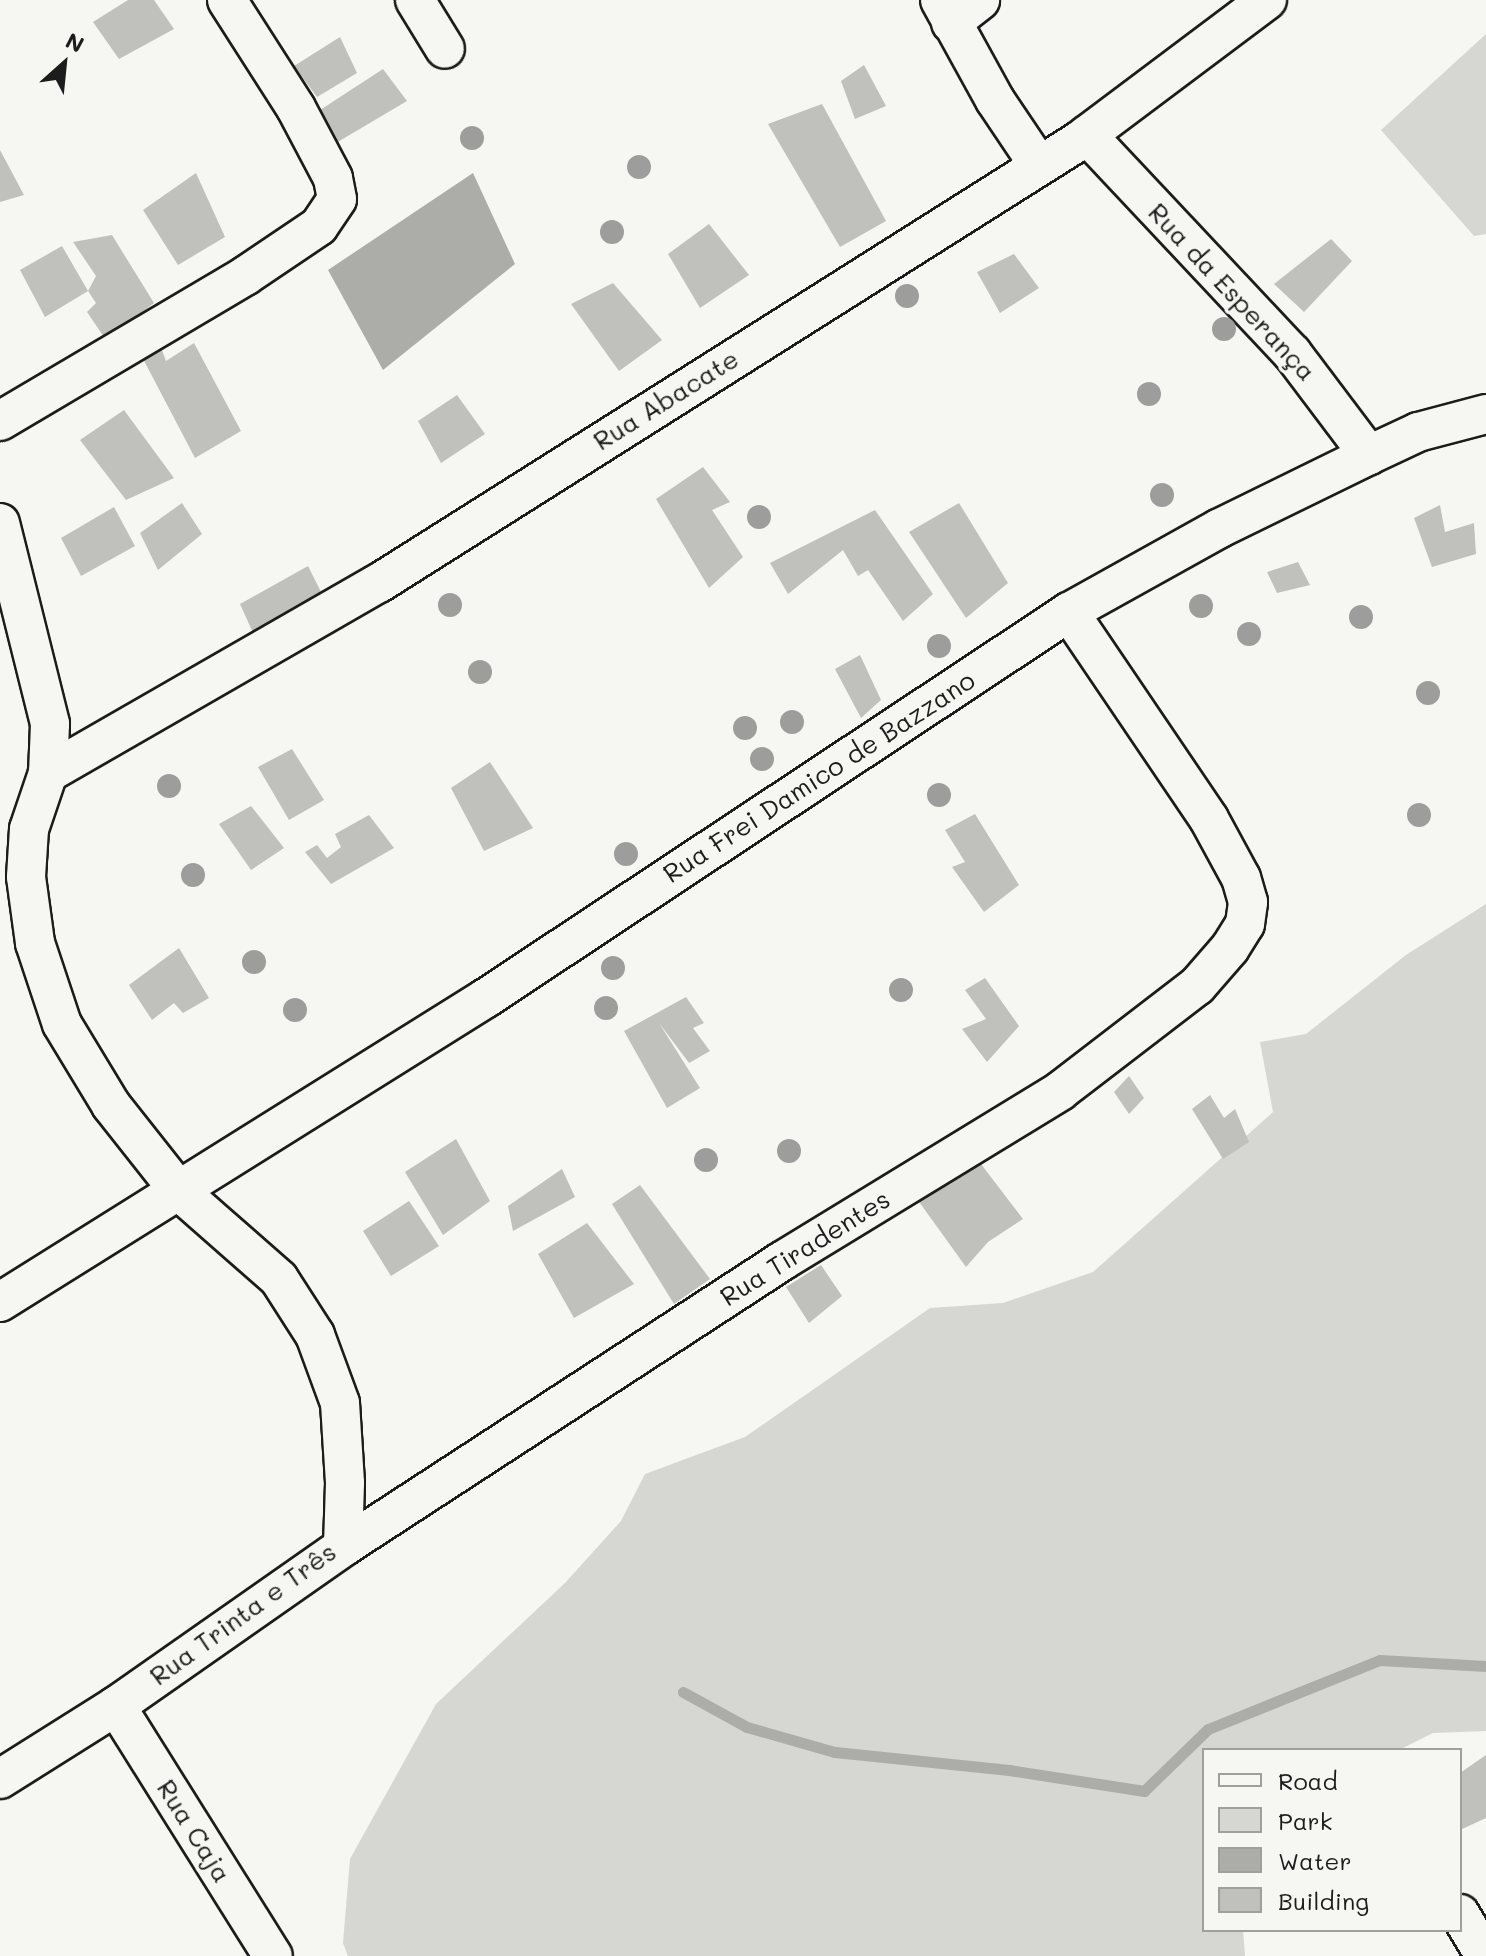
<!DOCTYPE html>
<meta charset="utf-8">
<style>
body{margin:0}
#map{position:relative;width:1486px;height:1956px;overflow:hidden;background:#f6f6f2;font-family:Mali,sans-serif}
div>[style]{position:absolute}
.green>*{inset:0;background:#d6d6d2}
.water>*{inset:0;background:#acaca9}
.stream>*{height:11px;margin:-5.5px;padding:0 5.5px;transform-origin:5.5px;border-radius:5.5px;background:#acaca9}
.building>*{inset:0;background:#c0c0bd}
.roads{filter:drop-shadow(2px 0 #1c1c1c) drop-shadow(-2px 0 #1c1c1c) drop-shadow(0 2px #1c1c1c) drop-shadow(0 -2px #1c1c1c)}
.minor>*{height:38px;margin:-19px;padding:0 19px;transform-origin:19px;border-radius:19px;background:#f6f6f2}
.trees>*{width:24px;height:24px;margin:-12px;border-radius:50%;background:#9d9d9b}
span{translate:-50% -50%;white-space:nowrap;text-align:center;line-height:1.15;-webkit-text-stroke:7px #f6f6f2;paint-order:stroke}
.street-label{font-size:26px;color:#1c1c1c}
.legend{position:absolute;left:1202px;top:1748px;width:260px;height:184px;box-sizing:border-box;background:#f6f6f2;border:2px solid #9f9f9c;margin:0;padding:10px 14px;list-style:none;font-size:24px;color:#1c1c1c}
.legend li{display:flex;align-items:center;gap:16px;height:40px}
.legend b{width:40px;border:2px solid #9f9f9c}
.north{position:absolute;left:24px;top:24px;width:80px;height:80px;-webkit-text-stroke:6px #f6f6f2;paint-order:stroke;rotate:27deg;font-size:22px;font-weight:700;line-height:32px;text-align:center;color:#1c1c1c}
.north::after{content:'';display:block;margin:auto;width:28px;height:36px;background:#1c1c1c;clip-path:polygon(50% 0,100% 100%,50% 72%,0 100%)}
</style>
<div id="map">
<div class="green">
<div style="clip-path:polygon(1486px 34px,1486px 234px,1474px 236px,1381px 130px)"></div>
<div style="clip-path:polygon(1486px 904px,1486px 1731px,1433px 1733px,1399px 1750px,1204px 1750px,1204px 1930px,1243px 1930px,1245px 1956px,348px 1956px,343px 1943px,350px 1859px,436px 1704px,565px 1583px,621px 1521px,645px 1474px,745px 1437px,930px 1308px,1003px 1303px,1093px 1272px,1273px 1112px,1260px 1042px,1306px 1034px,1406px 955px)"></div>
</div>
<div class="water">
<div style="clip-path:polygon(473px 173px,515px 264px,383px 370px,328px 270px)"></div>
</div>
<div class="stream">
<div style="left:683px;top:1692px;width:73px;rotate:28.7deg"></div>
<div style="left:747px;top:1727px;width:91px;rotate:15.9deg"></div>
<div style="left:835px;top:1752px;width:175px;rotate:5.9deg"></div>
<div style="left:1009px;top:1770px;width:137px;rotate:8.8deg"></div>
<div style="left:1144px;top:1791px;width:89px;rotate:-44.1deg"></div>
<div style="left:1208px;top:1729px;width:185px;rotate:-21.9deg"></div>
<div style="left:1380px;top:1660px;width:106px;rotate:3.2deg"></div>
</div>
<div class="building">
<div style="clip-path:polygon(128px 0,154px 0,174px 29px,119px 59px,93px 22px)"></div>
<div style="clip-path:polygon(340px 37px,357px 73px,317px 97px,294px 66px)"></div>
<div style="clip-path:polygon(864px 65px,886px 106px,855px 119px,841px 81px)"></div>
<div style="clip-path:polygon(383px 69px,407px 101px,336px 143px,317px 112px)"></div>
<div style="clip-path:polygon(822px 104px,886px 221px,840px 247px,768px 124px)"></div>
<div style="clip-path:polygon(0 150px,24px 195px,0 202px)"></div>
<div style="clip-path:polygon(196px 173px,225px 237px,178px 265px,143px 210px)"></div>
<div style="clip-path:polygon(709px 224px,749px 275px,700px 308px,668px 254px)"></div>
<div style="clip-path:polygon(112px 235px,154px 303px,106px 340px,87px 312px,96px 303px,88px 291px,96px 276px,73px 242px)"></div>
<div style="clip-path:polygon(1331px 239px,1352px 261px,1304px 312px,1274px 284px)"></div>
<div style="clip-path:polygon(62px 246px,88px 291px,45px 317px,20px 270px)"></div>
<div style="clip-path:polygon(1014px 254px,1039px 288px,1000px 313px,977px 272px)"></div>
<div style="clip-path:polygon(613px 283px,662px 340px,619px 371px,571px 304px)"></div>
<div style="clip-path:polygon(159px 342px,166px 361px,194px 343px,241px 431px,195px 458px,141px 355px)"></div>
<div style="clip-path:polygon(457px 395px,485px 434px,441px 463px,418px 421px)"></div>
<div style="clip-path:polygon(124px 410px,174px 478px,126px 500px,80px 440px)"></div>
<div style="clip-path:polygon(703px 467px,730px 502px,712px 510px,743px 557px,709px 588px,656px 499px)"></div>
<div style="clip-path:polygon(182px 503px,202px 534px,158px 570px,140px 533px)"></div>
<div style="clip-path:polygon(959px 503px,1008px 583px,966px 618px,909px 532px)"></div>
<div style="clip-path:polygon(1440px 505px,1445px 532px,1474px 523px,1476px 554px,1432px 567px,1414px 518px)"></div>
<div style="clip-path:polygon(114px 507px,135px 546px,81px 576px,61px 538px)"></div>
<div style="clip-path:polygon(875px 510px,933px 594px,903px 621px,868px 570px,858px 576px,843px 550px,788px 594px,770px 563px)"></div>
<div style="clip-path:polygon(1298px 562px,1310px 585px,1277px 593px,1267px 572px)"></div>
<div style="clip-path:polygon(308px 566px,322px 594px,254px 635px,240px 604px)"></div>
<div style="clip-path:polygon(860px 655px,881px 700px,861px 718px,835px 669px)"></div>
<div style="clip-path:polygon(292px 749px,324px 800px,289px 820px,258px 767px)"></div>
<div style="clip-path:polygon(490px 762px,533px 828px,484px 851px,451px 788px)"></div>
<div style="clip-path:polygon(251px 806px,284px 848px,251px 870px,219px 824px)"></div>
<div style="clip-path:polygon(975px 814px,1019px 885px,984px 912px,952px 867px,965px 862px,945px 830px)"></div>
<div style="clip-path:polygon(369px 815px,394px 848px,331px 884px,305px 852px,317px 845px,327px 858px,341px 847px,335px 834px)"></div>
<div style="clip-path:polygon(179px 948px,209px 998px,183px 1013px,174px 1003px,152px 1020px,129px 985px)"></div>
<div style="clip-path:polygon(985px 978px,1019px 1026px,987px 1062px,962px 1029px,986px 1019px,965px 990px)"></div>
<div style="clip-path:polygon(686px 997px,704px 1023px,693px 1028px,710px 1051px,689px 1063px,659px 1023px,700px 1088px,667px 1108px,624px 1031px)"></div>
<div style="clip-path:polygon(1129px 1076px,1144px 1098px,1129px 1114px,1114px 1092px)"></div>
<div style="clip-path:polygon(1210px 1095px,1224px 1118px,1235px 1109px,1249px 1142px,1223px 1159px,1192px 1109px)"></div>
<div style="clip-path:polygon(456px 1139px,490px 1201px,443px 1235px,405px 1172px)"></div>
<div style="clip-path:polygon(981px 1164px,1023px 1219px,988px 1242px,966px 1267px,917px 1199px)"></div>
<div style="clip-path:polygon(562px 1169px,575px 1197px,513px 1231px,508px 1206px)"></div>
<div style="clip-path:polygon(640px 1185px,710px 1279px,674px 1304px,612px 1204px)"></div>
<div style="clip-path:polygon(409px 1201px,439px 1246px,391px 1276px,363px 1231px)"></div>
<div style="clip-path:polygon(587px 1223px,634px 1284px,574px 1318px,538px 1254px)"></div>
<div style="clip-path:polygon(821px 1265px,842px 1296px,809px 1323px,786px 1287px)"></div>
<div style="clip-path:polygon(1486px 1755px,1486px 1818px,1460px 1830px,1460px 1773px)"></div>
</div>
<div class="roads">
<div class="minor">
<div style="left:415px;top:0;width:57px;rotate:58.5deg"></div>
<div style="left:940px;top:0;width:114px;rotate:61.2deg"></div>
<div style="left:995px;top:100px;width:77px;rotate:56.1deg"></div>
<div style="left:951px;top:23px;width:37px;rotate:-38deg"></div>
<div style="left:1087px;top:135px;width:299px;rotate:46.8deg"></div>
<div style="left:1292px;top:353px;width:128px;rotate:53deg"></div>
<div style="left:0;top:421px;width:285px;rotate:-30.6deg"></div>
<div style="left:245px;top:276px;width:89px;rotate:-34deg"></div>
<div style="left:319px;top:226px;width:32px;rotate:-56deg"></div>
<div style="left:337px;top:199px;width:21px;rotate:-101deg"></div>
<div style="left:333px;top:178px;width:79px;rotate:-117.9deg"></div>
<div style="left:296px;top:108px;width:128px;rotate:-122.6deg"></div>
<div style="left:0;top:523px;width:207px;rotate:76deg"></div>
<div style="left:50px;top:724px;width:49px;rotate:92.3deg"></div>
<div style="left:48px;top:773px;width:59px;rotate:108.7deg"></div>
<div style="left:29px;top:829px;width:48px;rotate:93.6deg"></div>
<div style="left:26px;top:877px;width:67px;rotate:82.2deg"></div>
<div style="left:35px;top:943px;width:85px;rotate:71.6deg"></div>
<div style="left:62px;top:1024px;width:95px;rotate:58.8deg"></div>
<div style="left:111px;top:1105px;width:110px;rotate:51.7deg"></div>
<div style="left:179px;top:1191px;width:133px;rotate:41.3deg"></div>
<div style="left:279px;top:1279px;width:67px;rotate:57.3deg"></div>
<div style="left:315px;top:1335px;width:72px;rotate:69.8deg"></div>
<div style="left:340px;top:1403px;width:80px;rotate:86.4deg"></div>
<div style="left:345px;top:1483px;width:64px;rotate:91.8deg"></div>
<div style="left:343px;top:1547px;width:277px;rotate:145deg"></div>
<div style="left:116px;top:1706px;width:137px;rotate:147.8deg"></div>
<div style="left:48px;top:773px;width:382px;rotate:-29.9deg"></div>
<div style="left:379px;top:583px;width:828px;rotate:-32.27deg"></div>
<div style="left:1079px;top:141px;width:235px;rotate:-36.9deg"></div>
<div style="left:0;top:1302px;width:573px;rotate:-32.03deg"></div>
<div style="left:486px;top:998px;width:699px;rotate:-33.51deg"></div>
<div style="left:1069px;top:612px;width:171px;rotate:-29.1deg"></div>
<div style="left:1218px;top:529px;width:168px;rotate:-26.1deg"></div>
<div style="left:1369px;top:455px;width:54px;rotate:-25.1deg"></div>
<div style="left:1418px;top:432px;width:70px;rotate:-14.8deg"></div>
<div style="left:343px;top:1547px;width:524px;rotate:-33.08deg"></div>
<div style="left:782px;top:1261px;width:326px;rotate:-31.4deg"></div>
<div style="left:1060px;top:1091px;width:173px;rotate:-37.5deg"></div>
<div style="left:1197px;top:986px;width:50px;rotate:-49deg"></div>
<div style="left:1230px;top:948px;width:28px;rotate:-58deg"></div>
<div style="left:1245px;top:924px;width:22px;rotate:-82deg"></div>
<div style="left:1248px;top:902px;width:25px;rotate:-106deg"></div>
<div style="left:1241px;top:878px;width:67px;rotate:-118.5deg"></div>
<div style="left:1209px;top:819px;width:250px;rotate:-124.1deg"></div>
<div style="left:116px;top:1706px;width:295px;rotate:57.9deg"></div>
<div style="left:1460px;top:1914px;width:49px;rotate:59.2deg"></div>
</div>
</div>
<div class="trees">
<div style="left:472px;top:138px"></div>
<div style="left:639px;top:167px"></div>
<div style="left:612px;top:232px"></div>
<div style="left:907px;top:296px"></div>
<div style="left:1224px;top:329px"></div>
<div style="left:1149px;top:394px"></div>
<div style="left:1162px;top:495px"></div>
<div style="left:759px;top:517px"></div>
<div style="left:450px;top:605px"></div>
<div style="left:1201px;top:606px"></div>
<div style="left:1361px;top:617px"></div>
<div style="left:1249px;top:634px"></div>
<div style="left:939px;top:646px"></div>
<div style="left:480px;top:672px"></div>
<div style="left:1428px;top:693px"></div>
<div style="left:792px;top:722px"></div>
<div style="left:745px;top:728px"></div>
<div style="left:762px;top:759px"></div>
<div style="left:169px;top:786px"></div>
<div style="left:939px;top:795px"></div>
<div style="left:1419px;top:815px"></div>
<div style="left:626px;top:854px"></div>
<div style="left:193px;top:875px"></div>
<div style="left:254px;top:962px"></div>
<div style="left:613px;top:968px"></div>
<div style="left:901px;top:990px"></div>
<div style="left:606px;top:1008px"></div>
<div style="left:295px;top:1010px"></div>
<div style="left:789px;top:1151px"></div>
<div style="left:706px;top:1160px"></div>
</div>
<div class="street-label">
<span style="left:1232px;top:292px;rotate:47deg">Rua da Esperança</span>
<span style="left:666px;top:400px;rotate:-32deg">Rua Abacate</span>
<span style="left:819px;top:777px;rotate:-33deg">Rua Frei Damico de Bazzano</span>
<span style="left:805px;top:1248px;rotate:-32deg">Rua Tiradentes</span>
<span style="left:243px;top:1614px;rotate:-36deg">Rua Trinta e Três</span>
<span style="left:194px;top:1831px;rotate:58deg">Rua Caja</span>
</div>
<ul class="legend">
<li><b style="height:10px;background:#f6f6f2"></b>Road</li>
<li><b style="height:22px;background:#d6d6d2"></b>Park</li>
<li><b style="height:22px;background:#acaca9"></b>Water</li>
<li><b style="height:22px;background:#c0c0bd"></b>Building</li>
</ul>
<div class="north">N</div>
</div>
